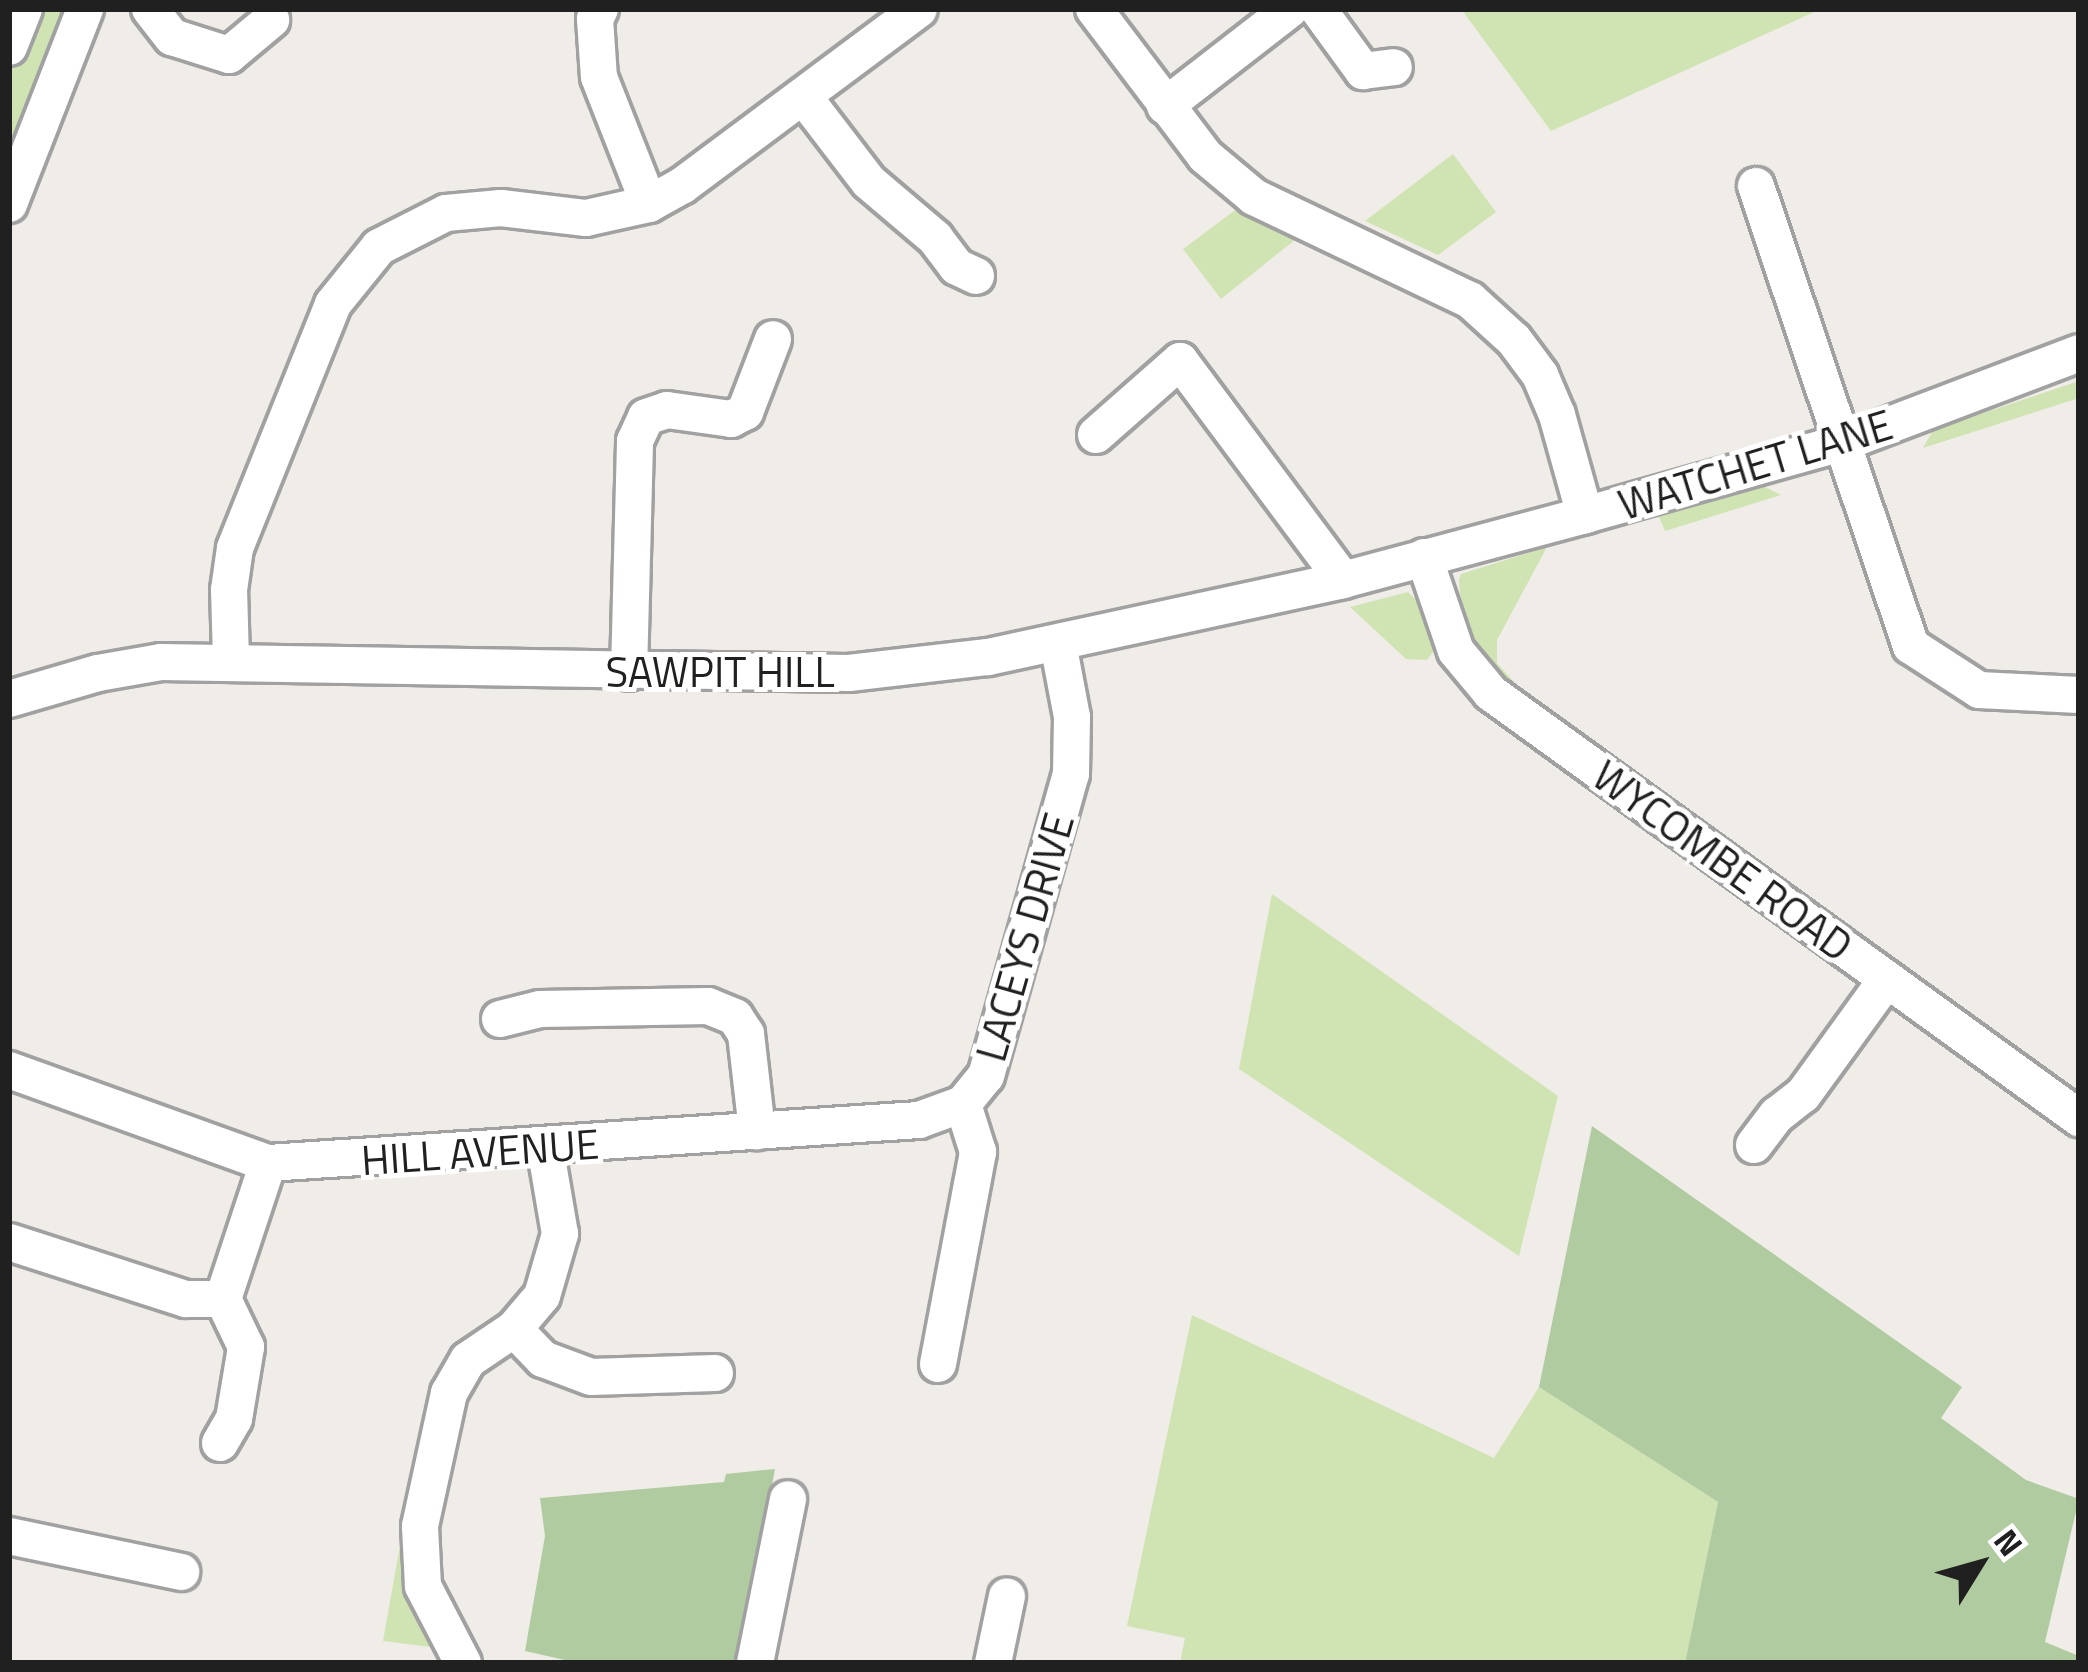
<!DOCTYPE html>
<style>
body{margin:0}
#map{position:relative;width:2088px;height:1672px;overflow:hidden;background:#f0ece8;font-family:"Titillium Web",sans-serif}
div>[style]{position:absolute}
.grass>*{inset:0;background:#d0e4b3}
.forest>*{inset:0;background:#b1cba1}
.roads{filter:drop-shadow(3px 0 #a1a1a1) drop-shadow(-3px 0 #a1a1a1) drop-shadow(0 3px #a1a1a1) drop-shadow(0 -3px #a1a1a1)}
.minor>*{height:36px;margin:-18px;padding:0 18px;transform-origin:18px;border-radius:18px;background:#fff}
span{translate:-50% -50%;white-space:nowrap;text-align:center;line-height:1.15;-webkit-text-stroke:10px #fff;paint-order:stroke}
.street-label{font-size:42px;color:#202020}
.frame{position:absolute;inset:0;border:12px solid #202020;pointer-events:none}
.north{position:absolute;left:1920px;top:1504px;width:120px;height:120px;-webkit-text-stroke:9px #fff;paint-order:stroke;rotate:53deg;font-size:33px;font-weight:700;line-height:48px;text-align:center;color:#202020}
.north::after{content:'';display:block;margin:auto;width:42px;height:54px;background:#202020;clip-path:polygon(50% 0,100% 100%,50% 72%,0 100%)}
</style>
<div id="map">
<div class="grass">
<div style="clip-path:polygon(32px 9px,68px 9px,9px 169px,9px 69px)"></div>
<div style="clip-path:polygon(1461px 9px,1821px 9px,1551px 131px)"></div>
<div style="clip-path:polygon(1453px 154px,1496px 212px,1438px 255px,1365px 221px)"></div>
<div style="clip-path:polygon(1238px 208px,1296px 239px,1221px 299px,1183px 249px)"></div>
<div style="clip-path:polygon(2079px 381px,2079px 398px,1923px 448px,1933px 430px)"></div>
<div style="clip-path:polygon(1757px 483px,1781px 495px,1665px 531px,1657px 512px)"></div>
<div style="clip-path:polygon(1547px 547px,1497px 640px,1497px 663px,1525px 694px,1522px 698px,1478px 656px,1462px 622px,1459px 579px,1461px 574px)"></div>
<div style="clip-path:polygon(1408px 592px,1423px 606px,1439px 644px,1427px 660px,1406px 659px,1350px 607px)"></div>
<div style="clip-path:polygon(1272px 894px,1558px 1096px,1519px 1256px,1239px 1069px)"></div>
<div style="clip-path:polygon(1192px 1315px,1494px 1458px,1539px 1387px,1718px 1502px,1685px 1663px,1180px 1663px,1185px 1638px,1127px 1626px)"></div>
<div style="clip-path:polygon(407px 1506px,438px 1648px,383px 1641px)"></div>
</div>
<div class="forest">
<div style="clip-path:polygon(1592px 1126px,1962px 1387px,1941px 1418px,2026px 1480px,2079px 1499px,2045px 1642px,2079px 1656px,2079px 1663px,1685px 1663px,1718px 1502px,1539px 1387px)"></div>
<div style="clip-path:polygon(775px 1469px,739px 1663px,578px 1663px,525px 1651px,545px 1536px,540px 1498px,724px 1482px,726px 1474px)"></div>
</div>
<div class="roads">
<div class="minor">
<div style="left:150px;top:9px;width:36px;rotate:52deg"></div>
<div style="left:172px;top:37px;width:60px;rotate:17.5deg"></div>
<div style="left:229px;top:55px;width:55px;rotate:-39.8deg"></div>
<div style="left:600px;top:9px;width:11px;rotate:117deg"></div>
<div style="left:595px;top:19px;width:58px;rotate:86.1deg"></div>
<div style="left:599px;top:77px;width:136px;rotate:68.5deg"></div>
<div style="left:1094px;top:9px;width:184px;rotate:52.9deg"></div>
<div style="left:1205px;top:156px;width:64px;rotate:39.9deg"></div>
<div style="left:1254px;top:197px;width:239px;rotate:25.5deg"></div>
<div style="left:1470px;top:300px;width:59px;rotate:42.3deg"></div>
<div style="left:1514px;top:340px;width:44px;rotate:53.4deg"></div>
<div style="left:1540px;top:375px;width:43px;rotate:67deg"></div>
<div style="left:1557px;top:415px;width:104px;rotate:74.4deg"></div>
<div style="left:1318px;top:9px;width:77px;rotate:54deg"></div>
<div style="left:1363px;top:71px;width:31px;rotate:-7deg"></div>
<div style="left:9px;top:47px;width:41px;rotate:-68.5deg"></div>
<div style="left:803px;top:96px;width:108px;rotate:52.5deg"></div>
<div style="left:869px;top:182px;width:87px;rotate:40.3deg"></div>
<div style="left:935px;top:238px;width:36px;rotate:53deg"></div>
<div style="left:957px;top:267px;width:21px;rotate:25deg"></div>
<div style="left:1165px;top:106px;width:158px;rotate:-37.8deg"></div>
<div style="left:1756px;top:186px;width:485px;rotate:71.4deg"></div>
<div style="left:1911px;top:646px;width:81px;rotate:32.9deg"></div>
<div style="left:1979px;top:690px;width:100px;rotate:2.9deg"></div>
<div style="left:9px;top:204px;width:209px;rotate:-68.7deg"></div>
<div style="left:1096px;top:435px;width:112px;rotate:-41.4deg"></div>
<div style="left:1180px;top:361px;width:273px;rotate:53.3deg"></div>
<div style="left:1424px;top:557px;width:99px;rotate:71.2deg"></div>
<div style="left:1456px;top:651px;width:55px;rotate:50.2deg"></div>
<div style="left:1491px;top:693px;width:726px;rotate:35.86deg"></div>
<div style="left:231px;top:660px;width:70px;rotate:-91.6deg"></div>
<div style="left:229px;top:590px;width:42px;rotate:-81.9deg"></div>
<div style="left:235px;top:548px;width:263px;rotate:-68.1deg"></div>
<div style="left:333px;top:304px;width:73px;rotate:-51.1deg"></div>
<div style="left:379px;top:247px;width:75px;rotate:-26.9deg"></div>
<div style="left:446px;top:213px;width:55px;rotate:-5.2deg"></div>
<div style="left:501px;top:208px;width:86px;rotate:6.7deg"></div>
<div style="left:586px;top:218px;width:65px;rotate:-12.5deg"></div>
<div style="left:649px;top:204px;width:39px;rotate:-29deg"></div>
<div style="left:683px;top:185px;width:294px;rotate:-36.7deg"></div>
<div style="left:629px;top:672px;width:231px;rotate:-88.5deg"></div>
<div style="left:635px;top:441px;width:26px;rotate:-65deg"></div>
<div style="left:646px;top:417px;width:22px;rotate:-18deg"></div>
<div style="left:667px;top:410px;width:65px;rotate:8deg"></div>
<div style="left:731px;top:419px;width:16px;rotate:-27deg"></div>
<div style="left:745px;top:412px;width:78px;rotate:-69deg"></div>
<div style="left:9px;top:699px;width:93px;rotate:-16.3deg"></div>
<div style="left:98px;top:673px;width:64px;rotate:-9.9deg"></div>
<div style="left:161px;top:662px;width:688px;rotate:0.92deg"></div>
<div style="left:849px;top:673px;width:140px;rotate:-6.6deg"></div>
<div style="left:988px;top:657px;width:363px;rotate:-12.2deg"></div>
<div style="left:1343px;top:580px;width:251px;rotate:-15deg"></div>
<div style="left:1585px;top:515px;width:270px;rotate:-15.7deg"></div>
<div style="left:1845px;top:442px;width:250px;rotate:-20.8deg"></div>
<div style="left:500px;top:1019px;width:41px;rotate:-14deg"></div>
<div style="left:540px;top:1009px;width:168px;rotate:-1deg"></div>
<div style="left:708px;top:1006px;width:29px;rotate:22deg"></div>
<div style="left:735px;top:1017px;width:20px;rotate:57deg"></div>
<div style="left:746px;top:1034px;width:98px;rotate:83.5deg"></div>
<div style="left:9px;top:1070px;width:275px;rotate:19.8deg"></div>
<div style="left:268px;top:1163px;width:652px;rotate:-3.78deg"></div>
<div style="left:919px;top:1120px;width:47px;rotate:-20deg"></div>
<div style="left:1754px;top:1145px;width:38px;rotate:-53deg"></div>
<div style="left:1777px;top:1115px;width:33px;rotate:-38deg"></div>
<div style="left:1803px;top:1095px;width:143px;rotate:-54.1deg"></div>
<div style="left:9px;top:1242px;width:186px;rotate:17.9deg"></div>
<div style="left:186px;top:1299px;width:37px"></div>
<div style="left:514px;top:1329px;width:42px;rotate:46deg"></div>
<div style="left:543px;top:1359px;width:51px;rotate:20.6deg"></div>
<div style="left:591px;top:1377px;width:124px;rotate:-1.8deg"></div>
<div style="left:938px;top:1364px;width:216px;rotate:-79.3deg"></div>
<div style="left:978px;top:1152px;width:50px;rotate:-107.4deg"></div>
<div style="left:963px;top:1104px;width:36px;rotate:-51deg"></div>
<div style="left:986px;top:1076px;width:314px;rotate:-74.3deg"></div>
<div style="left:1071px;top:774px;width:57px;rotate:-89deg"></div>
<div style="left:1072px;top:717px;width:75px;rotate:-100.7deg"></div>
<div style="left:220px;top:1443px;width:28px;rotate:-60deg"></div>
<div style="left:234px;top:1419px;width:73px;rotate:-80.5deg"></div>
<div style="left:246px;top:1347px;width:53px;rotate:-115.6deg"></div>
<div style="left:223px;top:1299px;width:143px;rotate:-71.7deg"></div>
<div style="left:9px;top:1536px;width:176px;rotate:11.8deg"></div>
<div style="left:463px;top:1663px;width:87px;rotate:-117.5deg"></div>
<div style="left:423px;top:1586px;width:60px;rotate:-92.9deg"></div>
<div style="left:420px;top:1526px;width:136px;rotate:-77.7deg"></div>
<div style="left:449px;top:1393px;width:38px;rotate:-60deg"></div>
<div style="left:468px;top:1360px;width:55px;rotate:-34deg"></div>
<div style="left:514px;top:1329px;width:43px;rotate:-49.7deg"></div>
<div style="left:542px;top:1296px;width:65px;rotate:-73.8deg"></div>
<div style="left:560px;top:1234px;width:89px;rotate:-99.7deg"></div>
<div style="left:755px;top:1663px;width:167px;rotate:-78.6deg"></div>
<div style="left:993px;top:1663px;width:68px;rotate:-78.2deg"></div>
</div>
</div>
<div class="street-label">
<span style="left:1755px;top:464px;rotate:-17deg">WATCHET LANE</span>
<span style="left:720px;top:671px">SAWPIT HILL</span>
<span style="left:1723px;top:860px;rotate:36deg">WYCOMBE ROAD</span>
<span style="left:1024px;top:937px;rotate:-74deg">LACEYS DRIVE</span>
<span style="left:480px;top:1151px;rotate:-4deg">HILL AVENUE</span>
</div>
<div class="frame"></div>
<div class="north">N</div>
</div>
